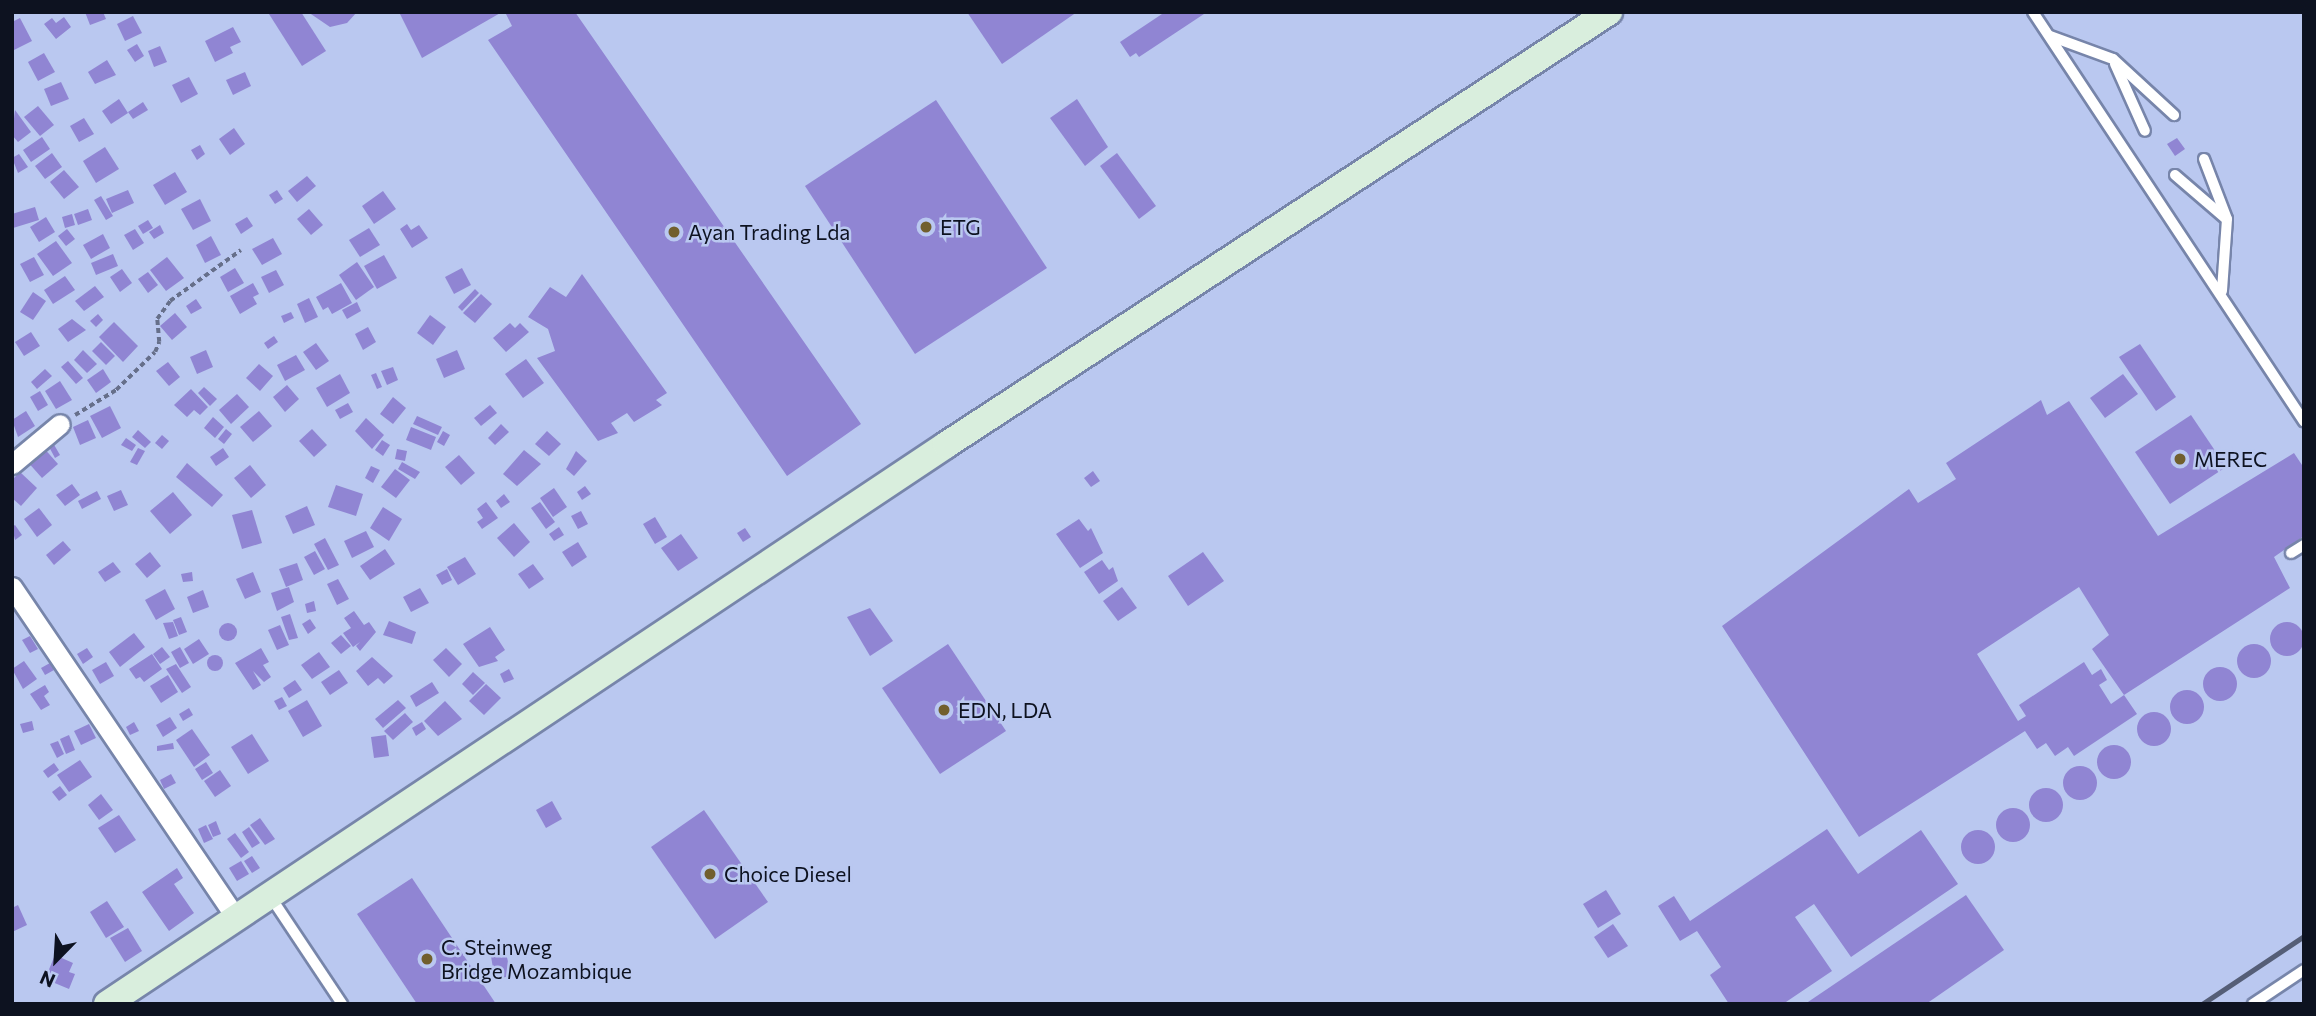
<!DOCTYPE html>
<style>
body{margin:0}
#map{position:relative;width:2316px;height:1016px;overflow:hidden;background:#bac8f0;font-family:Commissioner,sans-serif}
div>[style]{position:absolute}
.building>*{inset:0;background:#9085d3}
.round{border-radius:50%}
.path>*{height:3.5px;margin-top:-1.75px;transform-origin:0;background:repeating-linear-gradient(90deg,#666f8a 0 5px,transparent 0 8.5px)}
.roads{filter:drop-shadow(2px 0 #7785aa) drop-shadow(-2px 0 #7785aa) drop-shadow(0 2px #7785aa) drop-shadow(0 -2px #7785aa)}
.lane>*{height:10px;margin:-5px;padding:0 5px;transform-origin:5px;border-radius:5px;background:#fff}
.street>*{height:19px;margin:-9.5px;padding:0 9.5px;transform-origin:9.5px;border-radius:9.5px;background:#fff}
.secondary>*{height:26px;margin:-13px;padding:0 13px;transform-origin:13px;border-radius:13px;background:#d9eedd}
.rail>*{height:5px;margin:-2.5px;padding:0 2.5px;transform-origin:2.5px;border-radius:2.5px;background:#555e77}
.dots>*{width:19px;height:19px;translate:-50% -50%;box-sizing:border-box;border:4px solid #bac8f0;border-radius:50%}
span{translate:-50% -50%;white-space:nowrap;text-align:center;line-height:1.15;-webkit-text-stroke:5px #bac8f0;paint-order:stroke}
.poi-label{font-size:21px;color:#0d1220}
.left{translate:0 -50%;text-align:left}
.frame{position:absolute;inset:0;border:14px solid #0d1220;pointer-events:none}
.north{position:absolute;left:21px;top:925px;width:70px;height:70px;-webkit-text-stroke:5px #bac8f0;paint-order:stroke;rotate:204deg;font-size:19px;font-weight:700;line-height:28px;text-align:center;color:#0d1220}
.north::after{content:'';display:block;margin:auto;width:24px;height:32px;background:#0d1220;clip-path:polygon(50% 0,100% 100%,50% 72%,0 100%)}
</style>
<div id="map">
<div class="building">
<div style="clip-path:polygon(85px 12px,103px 12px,106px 19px,90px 25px)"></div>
<div style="clip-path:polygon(301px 12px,326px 51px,302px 66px,269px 14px)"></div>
<div style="clip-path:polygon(308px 12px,357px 12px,347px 23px,330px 27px)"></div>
<div style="clip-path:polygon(399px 12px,502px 12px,422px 58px)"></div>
<div style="clip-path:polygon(505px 12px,575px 12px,861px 424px,787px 476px,488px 40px,512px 26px)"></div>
<div style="clip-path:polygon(967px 12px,1077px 12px,1002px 64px)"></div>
<div style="clip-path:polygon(1165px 12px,1207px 12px,1139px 57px,1136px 53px,1130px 57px,1120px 42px)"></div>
<div style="clip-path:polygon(133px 16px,142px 33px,125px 41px,117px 24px)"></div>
<div style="clip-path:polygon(64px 17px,71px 27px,56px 39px,44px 24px,52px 18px,56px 23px)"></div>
<div style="clip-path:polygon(20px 18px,32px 41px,12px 51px,12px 22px)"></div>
<div style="clip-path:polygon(233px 27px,241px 42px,230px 47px,233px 53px,215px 62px,205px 41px)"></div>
<div style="clip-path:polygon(137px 44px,144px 56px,135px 62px,127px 50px)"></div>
<div style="clip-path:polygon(160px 46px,167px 62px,154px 67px,148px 51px)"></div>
<div style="clip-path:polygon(44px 53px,55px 72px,38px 81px,28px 62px)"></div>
<div style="clip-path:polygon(107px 60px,116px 75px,95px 84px,88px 72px)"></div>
<div style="clip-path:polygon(245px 72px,251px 86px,233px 95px,226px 80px)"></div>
<div style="clip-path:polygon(189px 77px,198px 94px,181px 103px,172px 85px)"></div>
<div style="clip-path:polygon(61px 82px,69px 99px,51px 106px,44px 89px)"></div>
<div style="clip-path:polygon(119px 99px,128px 113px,111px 124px,102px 111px)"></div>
<div style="clip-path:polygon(1077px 99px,1108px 147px,1085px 166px,1050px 118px)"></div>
<div style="clip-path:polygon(936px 100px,1047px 268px,915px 354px,805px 186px)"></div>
<div style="clip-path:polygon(143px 102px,148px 110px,133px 119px,128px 112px)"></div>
<div style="clip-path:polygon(38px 106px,54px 125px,40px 136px,24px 117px)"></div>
<div style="clip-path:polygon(15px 110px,31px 132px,18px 142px,12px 135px)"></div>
<div style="clip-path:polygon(84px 118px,94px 134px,79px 142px,70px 126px)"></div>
<div style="clip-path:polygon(234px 128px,245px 144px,230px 155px,219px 139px)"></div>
<div style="clip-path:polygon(42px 137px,50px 149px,31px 162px,23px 150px)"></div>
<div style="clip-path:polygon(2177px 138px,2185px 149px,2175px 156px,2167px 144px)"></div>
<div style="clip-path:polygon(200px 145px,205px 154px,197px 160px,191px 150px)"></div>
<div style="clip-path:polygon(105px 147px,119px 169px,96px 183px,83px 161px)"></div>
<div style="clip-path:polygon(52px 153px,62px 167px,45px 179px,35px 166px)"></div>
<div style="clip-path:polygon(1117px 153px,1156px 206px,1139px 219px,1100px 166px)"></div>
<div style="clip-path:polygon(19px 154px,28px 167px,18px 173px,12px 158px)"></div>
<div style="clip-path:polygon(64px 170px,79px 187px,64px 199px,50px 182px)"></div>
<div style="clip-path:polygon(175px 172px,187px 192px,165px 205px,153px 185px)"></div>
<div style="clip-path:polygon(307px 176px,316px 186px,297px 202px,288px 191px)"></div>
<div style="clip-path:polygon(128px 190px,134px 203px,112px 213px,106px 199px)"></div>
<div style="clip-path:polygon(277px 190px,283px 199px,275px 204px,269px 195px)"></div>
<div style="clip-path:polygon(383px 191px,396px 209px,374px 224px,362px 206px)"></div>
<div style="clip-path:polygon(101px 196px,113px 216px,106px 220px,94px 200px)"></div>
<div style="clip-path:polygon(200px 199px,211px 221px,193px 230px,181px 209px)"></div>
<div style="clip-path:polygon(35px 207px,39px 220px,13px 228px,12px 214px)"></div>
<div style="clip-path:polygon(88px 209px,92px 220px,78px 225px,74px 214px)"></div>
<div style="clip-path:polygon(309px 209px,323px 225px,311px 235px,297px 219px)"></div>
<div style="clip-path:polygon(72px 214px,75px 225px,65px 228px,62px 217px)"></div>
<div style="clip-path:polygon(46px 217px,55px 232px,39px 242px,30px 227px)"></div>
<div style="clip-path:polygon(247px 217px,253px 226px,241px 234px,235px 224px)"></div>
<div style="clip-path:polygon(148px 220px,153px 228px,143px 234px,138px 226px)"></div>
<div style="clip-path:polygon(407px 224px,411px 230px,419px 225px,428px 238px,412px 248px,400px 229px)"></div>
<div style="clip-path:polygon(160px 225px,164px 233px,154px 239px,149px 232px)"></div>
<div style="clip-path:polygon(369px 228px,380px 245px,360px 257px,349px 240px)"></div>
<div style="clip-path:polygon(67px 229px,75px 239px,66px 246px,58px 236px)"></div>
<div style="clip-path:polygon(135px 229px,144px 243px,133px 250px,124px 235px)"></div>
<div style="clip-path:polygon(103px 234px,110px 248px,91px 259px,83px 245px)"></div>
<div style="clip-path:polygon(211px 236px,221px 255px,205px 263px,196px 245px)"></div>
<div style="clip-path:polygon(273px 238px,282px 254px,262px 265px,252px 249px)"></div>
<div style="clip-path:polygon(56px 241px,72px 263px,53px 276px,37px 254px)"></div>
<div style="clip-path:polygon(113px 254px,118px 266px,96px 275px,91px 263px)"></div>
<div style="clip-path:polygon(384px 255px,397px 278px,377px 289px,364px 266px)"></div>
<div style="clip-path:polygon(34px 257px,44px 275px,30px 282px,20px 264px)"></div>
<div style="clip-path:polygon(167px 257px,184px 278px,166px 291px,150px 270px)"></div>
<div style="clip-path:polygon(357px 262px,374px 287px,356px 300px,339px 275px)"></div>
<div style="clip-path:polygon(235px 268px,244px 283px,228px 292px,220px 277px)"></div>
<div style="clip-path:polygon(462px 268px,471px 285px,454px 294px,445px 277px)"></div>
<div style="clip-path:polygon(122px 269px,132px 283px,120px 292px,110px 277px)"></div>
<div style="clip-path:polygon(276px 270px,284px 285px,269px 293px,261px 277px)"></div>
<div style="clip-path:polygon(148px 272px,158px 285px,148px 293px,138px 279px)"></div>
<div style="clip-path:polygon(582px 274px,667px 393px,656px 400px,662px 405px,634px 422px,627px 413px,611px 423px,618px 433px,598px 441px,537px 358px,555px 351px,548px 329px,528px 317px,550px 287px,566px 297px)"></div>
<div style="clip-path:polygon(65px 276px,75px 290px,53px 304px,44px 290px)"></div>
<div style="clip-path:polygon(253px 283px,259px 294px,253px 297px,257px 304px,240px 314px,230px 296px)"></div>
<div style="clip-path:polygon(341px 283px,352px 303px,332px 314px,328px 307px,323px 310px,316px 297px)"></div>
<div style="clip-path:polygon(95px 286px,104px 297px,84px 311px,75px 301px)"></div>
<div style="clip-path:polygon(475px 289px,479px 293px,462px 311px,458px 307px)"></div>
<div style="clip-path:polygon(33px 292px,46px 301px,33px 320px,20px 312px)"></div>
<div style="clip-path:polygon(481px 294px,492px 304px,475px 323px,463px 313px)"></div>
<div style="clip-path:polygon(309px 298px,318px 317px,305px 323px,297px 304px)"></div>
<div style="clip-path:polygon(196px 299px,202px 308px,191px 314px,186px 306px)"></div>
<div style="clip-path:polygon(357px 302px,361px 311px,347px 319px,342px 310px)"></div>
<div style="clip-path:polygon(291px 312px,294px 318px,284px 323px,281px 316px)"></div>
<div style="clip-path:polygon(175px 313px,187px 327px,172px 340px,160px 326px)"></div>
<div style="clip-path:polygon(98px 314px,103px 320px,96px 327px,90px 321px)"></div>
<div style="clip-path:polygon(430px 315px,446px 327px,433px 345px,417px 333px)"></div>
<div style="clip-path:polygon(72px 319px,86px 330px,68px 342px,58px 329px)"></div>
<div style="clip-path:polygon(114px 322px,138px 346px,123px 362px,99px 337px)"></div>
<div style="clip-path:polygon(510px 323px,515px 328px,520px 323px,529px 332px,506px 352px,493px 338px)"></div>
<div style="clip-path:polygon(368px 327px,376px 342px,363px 350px,355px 334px)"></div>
<div style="clip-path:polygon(31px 332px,40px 346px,24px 356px,15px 342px)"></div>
<div style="clip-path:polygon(274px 336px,278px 342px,268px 349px,264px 343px)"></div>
<div style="clip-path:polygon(101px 342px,115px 356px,106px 365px,92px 351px)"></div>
<div style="clip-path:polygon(316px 343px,329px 361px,316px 370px,303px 352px)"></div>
<div style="clip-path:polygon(2140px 344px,2176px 397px,2156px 411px,2119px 357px)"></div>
<div style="clip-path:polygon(83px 350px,97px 364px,87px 373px,74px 360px)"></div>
<div style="clip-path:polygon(206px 350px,213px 367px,197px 374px,190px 357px)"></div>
<div style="clip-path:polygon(457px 350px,465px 369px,444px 378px,436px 359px)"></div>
<div style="clip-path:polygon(296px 355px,305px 370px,285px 381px,277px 365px)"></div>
<div style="clip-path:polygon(526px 359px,544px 383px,523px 398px,505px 374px)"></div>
<div style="clip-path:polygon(68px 361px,83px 378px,76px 384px,61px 367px)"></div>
<div style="clip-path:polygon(168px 362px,180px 377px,169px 386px,156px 371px)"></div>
<div style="clip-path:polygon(259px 364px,273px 376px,260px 391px,246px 378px)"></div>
<div style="clip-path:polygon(393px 367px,398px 380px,387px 385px,381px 371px)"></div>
<div style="clip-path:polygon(45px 369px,52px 376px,37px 389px,31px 382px)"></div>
<div style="clip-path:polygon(103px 369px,111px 382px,96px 393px,87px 380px)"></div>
<div style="clip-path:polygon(376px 373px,382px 387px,377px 389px,371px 375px)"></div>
<div style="clip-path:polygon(340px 374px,350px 393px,327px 407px,316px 388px)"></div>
<div style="clip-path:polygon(2123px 374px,2138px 394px,2105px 418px,2090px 398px)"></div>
<div style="clip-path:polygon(60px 381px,72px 400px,56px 409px,45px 391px)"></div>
<div style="clip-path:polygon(287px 385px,299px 399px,285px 412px,273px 397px)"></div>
<div style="clip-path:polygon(204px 387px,217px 399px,210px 406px,198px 393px)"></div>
<div style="clip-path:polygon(191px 389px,208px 407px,200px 415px,194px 410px,187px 417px,174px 405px)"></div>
<div style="clip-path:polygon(40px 391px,48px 405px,38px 411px,30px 397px)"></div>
<div style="clip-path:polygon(237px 394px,249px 407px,231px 424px,219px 410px)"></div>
<div style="clip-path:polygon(393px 397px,406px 408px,393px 424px,380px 414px)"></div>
<div style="clip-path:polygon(evenodd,2041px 400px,2047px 415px,2069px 401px,2158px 536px,2294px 453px,2304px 468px,2304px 536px,2274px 557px,2290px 588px,2124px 695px,2137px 714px,2074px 756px,2068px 747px,2055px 756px,2046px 743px,2037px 749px,2025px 731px,1859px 837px,1722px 626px,1909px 489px,1918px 503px,1956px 479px,1946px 463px,2041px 400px,2079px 587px,2109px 635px,2092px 649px,2124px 695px,2111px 704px,2099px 685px,2107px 680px,2101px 669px,2092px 675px,2084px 662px,2019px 705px,2026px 716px,2018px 721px,1977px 654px,2079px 587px)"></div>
<div style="clip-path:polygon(348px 403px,353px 412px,340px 419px,335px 410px)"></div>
<div style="clip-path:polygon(490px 405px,497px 413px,481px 426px,474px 418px)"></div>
<div style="clip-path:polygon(110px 406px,121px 428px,102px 438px,90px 416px)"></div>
<div style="clip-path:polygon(26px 411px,35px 426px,18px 437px,12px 420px)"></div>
<div style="clip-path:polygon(259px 411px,272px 426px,253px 442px,240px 427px)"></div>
<div style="clip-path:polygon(2191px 415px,2226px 467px,2170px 504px,2135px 452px)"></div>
<div style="clip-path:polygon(417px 416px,442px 427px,438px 435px,413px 424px)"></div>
<div style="clip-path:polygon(213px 417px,224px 427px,215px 438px,204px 428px)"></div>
<div style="clip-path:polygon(366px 418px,384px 435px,372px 449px,355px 431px)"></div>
<div style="clip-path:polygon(88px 420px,96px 438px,80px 445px,73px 427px)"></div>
<div style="clip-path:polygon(501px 424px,509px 432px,495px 445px,488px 438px)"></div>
<div style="clip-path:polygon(411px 427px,436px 437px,431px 450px,406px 440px)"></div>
<div style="clip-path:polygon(226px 429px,232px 434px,224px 444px,218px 439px)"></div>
<div style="clip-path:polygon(312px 429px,327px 445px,314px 457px,299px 441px)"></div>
<div style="clip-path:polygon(138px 430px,151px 442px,145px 448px,132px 437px)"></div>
<div style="clip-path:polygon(443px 431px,450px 435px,444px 446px,437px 442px)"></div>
<div style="clip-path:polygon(547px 431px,561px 444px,549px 456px,535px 444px)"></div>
<div style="clip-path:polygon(162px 435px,169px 441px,162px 449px,155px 443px)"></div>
<div style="clip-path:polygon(126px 438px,136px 445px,132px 451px,121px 445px)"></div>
<div style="clip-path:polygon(382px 440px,390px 445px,383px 456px,375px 450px)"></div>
<div style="clip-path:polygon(53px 443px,60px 455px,55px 458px,48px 445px)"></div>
<div style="clip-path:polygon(42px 446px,58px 464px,42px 478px,26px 460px)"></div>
<div style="clip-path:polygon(138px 448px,145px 451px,137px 465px,130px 462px)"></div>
<div style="clip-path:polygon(223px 448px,229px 457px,216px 466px,210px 457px)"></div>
<div style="clip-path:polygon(397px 449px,407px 451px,405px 461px,395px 459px)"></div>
<div style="clip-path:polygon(524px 450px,541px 464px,517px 486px,503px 474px)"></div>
<div style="clip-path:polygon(576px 451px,587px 461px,574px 476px,566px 469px)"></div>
<div style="clip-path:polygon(459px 455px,475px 473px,461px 485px,445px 467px)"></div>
<div style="clip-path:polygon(402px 462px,420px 472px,415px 479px,398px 469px)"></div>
<div style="clip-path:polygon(187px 463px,223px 495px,212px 507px,176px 477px)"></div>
<div style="clip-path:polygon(250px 465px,266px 485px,251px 498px,234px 478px)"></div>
<div style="clip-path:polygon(371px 466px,380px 470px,373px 483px,365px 478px)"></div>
<div style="clip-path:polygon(395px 469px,410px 480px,396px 498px,381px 487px)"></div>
<div style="clip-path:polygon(1093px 471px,1100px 481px,1091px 487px,1084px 478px)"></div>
<div style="clip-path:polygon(20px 472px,37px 488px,21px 506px,12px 498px,12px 480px)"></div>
<div style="clip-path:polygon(72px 484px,80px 495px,65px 506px,56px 495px)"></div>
<div style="clip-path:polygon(336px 485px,363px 494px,356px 516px,328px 507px)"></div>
<div style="clip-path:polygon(585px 486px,591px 494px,582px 500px,577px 492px)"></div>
<div style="clip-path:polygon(554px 488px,567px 507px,553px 517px,540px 498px)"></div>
<div style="clip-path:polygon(121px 490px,128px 505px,114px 511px,107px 496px)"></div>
<div style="clip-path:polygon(97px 491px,101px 499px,82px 509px,78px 501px)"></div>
<div style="clip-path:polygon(173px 492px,192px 515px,170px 534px,150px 511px)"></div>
<div style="clip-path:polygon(504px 494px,510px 502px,501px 508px,496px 501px)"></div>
<div style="clip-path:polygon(486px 502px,498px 518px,482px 529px,477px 522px,483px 518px,477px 509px)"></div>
<div style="clip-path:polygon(540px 502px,555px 522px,546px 529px,531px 508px)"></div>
<div style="clip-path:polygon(307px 506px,315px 525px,293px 534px,285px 516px)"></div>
<div style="clip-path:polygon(383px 507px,402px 519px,389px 541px,370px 528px)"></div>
<div style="clip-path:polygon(39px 508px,52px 525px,37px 537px,24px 519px)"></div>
<div style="clip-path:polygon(252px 510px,262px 543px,242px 549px,232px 515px)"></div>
<div style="clip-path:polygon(581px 511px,588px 524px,578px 529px,571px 516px)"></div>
<div style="clip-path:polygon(655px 517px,667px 537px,655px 544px,643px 524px)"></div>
<div style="clip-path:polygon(1079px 519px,1088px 531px,1091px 528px,1103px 553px,1080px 568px,1056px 534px)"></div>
<div style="clip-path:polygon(514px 523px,530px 542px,514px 557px,497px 538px)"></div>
<div style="clip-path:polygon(15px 525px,22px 535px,15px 540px,12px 527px)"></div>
<div style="clip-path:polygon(559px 527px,564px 535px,554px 541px,549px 534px)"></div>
<div style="clip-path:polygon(745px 528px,751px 537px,743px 542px,737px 533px)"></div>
<div style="clip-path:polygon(366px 531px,374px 547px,352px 558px,344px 541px)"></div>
<div style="clip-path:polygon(681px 534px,698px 558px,678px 571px,661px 548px)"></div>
<div style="clip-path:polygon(325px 538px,339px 565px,328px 570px,314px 544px)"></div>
<div style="clip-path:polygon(63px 541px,71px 550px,54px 565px,46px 555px)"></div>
<div style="clip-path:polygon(578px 542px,587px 557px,572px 567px,562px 552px)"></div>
<div style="clip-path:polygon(385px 549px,395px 564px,370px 580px,360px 566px)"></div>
<div style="clip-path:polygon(315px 551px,325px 569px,314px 575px,304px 557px)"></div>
<div style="clip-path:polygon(150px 552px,161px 566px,147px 578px,135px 564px)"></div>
<div style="clip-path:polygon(1203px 552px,1224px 581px,1188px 606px,1168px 576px)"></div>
<div style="clip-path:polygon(465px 557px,476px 574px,458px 585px,447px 567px)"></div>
<div style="clip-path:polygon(1102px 560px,1109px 570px,1113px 567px,1118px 581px,1099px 594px,1084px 572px)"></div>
<div style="clip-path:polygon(113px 562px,121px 572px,105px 582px,98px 572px)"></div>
<div style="clip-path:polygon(297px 563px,303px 580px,286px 587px,279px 569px)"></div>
<div style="clip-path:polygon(533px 564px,544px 579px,529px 589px,518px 574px)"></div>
<div style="clip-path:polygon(447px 569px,452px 580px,442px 585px,436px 575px)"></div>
<div style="clip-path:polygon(192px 572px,193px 581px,183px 582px,181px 574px)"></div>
<div style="clip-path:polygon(253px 572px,261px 592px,245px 599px,236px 579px)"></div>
<div style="clip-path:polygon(338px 579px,349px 599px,337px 605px,327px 584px)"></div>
<div style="clip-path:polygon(289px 587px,294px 602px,277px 611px,271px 593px)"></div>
<div style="clip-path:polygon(1122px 587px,1137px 608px,1118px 621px,1103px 601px)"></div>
<div style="clip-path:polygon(420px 588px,429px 603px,411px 612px,403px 597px)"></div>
<div style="clip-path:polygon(165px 589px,175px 609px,156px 620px,145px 600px)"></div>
<div style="clip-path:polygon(203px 590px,209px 607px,193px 613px,187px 597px)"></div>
<div style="clip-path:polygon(314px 601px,316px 611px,307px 613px,305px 604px)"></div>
<div style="clip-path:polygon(870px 608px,893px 641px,870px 656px,847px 617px)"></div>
<div style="clip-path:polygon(354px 611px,364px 625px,369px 622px,376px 632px,360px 651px,356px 646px,360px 642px,353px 647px,343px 633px,351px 628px,344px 618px)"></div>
<div style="clip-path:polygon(290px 614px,298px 638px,289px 640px,281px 617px)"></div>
<div style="clip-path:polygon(181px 617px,187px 632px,179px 635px,173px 620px)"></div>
<div style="clip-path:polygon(310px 619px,316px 628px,308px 634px,302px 624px)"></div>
<div style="clip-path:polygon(389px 621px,416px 632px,412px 644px,383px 635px)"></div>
<div class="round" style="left:2270px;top:622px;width:34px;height:34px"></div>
<div style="clip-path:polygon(173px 622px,178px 636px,169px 639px,163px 623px)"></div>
<div class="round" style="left:219px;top:623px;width:18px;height:18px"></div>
<div style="clip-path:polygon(280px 625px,289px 645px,277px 650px,268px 630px)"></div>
<div style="clip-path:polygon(490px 627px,505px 650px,495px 657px,498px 661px,479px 667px,463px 644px)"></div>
<div style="clip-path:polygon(134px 633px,145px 647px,120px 667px,109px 652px)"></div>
<div style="clip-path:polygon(341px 635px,351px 646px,341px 654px,331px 643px)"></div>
<div style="clip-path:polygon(30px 636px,38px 649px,30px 653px,22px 640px)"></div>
<div style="clip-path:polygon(199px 639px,209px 654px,193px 664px,184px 649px)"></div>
<div class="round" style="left:2237px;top:644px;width:34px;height:34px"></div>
<div style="clip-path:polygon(948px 644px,1006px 731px,940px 774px,882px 688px)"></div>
<div style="clip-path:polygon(162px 647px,170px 657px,160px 664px,153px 654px)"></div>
<div style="clip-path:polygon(180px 647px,189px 663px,180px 668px,171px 652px)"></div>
<div style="clip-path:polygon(87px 648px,93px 657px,83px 664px,77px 654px)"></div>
<div style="clip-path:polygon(261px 648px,269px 662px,263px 665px,271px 677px,264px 682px,253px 671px,261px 685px,253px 690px,235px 663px)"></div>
<div style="clip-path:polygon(446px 648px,462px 664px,449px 677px,433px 660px)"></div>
<div style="clip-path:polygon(319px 652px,330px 667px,312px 679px,301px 665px)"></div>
<div style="clip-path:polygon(152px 654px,162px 669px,144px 682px,140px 677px,136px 679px,129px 669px)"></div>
<div class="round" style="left:207px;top:655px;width:16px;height:16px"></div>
<div style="clip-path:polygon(372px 657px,393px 676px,384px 684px,378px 678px,368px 686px,356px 671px)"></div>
<div style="clip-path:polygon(24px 661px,37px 679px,23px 689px,12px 669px)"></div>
<div style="clip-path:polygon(106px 662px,114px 676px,100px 684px,92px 670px)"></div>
<div style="clip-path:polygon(50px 663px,54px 670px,45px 675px,41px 668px)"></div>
<div style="clip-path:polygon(176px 664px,191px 687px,182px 693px,166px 669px)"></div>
<div class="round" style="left:2203px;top:667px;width:34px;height:34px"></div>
<div style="clip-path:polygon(509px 669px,514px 679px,504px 683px,500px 674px)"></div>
<div style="clip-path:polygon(339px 670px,348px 683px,330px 695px,321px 682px)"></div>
<div style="clip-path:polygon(473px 672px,485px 683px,473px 695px,462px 684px)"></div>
<div style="clip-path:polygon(168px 675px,178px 692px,161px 703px,150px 686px)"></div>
<div style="clip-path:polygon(295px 680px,302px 690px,289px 698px,283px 688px)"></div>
<div style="clip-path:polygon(432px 682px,439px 693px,416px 707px,410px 696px)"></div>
<div style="clip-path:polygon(486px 684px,501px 698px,484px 715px,469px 701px)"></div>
<div style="clip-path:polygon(45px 685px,49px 692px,44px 696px,50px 705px,41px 710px,30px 694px)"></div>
<div class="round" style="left:2170px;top:690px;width:34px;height:34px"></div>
<div style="clip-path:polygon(282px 697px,287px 706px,279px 710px,274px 701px)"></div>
<div style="clip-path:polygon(307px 700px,322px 726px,303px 737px,288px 711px)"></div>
<div style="clip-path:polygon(398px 700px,406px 708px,383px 728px,375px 719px)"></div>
<div style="clip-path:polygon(445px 701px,462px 719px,438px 736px,424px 721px)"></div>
<div style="clip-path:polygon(189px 708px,193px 715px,183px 721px,179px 714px)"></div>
<div class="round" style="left:2137px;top:712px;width:34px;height:34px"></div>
<div style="clip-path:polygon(405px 713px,413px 722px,393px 740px,384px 731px)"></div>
<div style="clip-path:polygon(170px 717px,177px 728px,163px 737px,156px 725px)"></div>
<div style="clip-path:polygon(32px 721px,34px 730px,23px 733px,20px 724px)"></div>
<div style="clip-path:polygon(134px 722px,139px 731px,130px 735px,126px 727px)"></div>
<div style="clip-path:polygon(422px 722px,426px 729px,416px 736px,412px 728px)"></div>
<div style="clip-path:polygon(89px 724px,96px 738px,81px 745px,74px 731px)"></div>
<div style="clip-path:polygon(192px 729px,210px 755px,194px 767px,176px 740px)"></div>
<div style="clip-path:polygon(252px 734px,269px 761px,248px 774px,231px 747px)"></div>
<div style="clip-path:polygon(69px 735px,75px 750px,66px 754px,60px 739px)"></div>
<div style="clip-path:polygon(386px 735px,389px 756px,374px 758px,371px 737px)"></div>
<div style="clip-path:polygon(58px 741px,64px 754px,57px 758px,50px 744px)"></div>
<div style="clip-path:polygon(173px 743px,174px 749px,157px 751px,157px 746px)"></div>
<div class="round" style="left:2097px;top:745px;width:34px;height:34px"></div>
<div style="clip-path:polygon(80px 760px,92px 777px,69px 792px,57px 775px)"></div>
<div style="clip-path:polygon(206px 762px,213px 773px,202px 780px,195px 769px)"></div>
<div style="clip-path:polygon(54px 763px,59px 770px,48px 778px,43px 771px)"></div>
<div class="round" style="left:2063px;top:766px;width:34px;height:34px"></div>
<div style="clip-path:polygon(220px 770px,231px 786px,215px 797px,204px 781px)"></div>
<div style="clip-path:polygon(171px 774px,176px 783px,164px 789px,160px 780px)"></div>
<div style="clip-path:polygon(60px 786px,67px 795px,59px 801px,52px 792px)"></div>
<div class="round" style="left:2029px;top:788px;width:34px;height:34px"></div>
<div style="clip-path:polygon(101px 794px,113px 810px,99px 820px,88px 805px)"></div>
<div style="clip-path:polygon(552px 801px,562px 819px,546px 828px,536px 810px)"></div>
<div class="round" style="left:1996px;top:808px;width:34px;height:34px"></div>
<div style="clip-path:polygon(704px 810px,768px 902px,715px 939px,651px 847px)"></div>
<div style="clip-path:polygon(119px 815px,136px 840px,115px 853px,98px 828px)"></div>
<div style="clip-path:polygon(260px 818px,275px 839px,265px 845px,250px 825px)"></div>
<div style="clip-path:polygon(216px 821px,221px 834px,213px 837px,208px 825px)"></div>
<div style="clip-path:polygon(206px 825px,213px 839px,204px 843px,198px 829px)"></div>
<div style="clip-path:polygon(249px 827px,260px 843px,252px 848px,242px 832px)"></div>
<div style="clip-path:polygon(1827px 829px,1858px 874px,1921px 830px,1958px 884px,1851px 957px,1814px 904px,1795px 917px,1832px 971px,1783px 1004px,1729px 1004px,1710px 975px,1721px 967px,1697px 931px,1680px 941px,1658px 906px,1674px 896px,1690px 921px)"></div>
<div class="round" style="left:1961px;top:830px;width:34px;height:34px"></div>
<div style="clip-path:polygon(235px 833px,249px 852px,241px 858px,227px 839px)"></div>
<div style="clip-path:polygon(252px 856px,260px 868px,252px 873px,244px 861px)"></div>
<div style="clip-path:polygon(241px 861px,249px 874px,237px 881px,229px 868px)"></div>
<div style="clip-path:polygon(177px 868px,183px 878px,174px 884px,194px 913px,169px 931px,142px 892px)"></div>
<div style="clip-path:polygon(412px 878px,496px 1004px,417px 1004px,357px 914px)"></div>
<div style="clip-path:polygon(1606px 890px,1621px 914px,1598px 928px,1583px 904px)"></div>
<div style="clip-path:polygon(1966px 895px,2004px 950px,1926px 1004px,1805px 1004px)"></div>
<div style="clip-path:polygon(107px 901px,124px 927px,106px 938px,90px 912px)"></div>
<div style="clip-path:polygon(18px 905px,27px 925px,12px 932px,12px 908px)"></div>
<div style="clip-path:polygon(1613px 924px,1628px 946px,1608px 958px,1594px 937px)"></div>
<div style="clip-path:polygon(128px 928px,142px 951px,125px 962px,110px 938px)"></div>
<div style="clip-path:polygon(505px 948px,511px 976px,495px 979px,490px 951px)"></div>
<div style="clip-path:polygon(55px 955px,73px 963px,69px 972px,75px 974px,69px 989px,45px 979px)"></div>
</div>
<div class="path">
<div style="left:75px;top:415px;width:48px;rotate:-31.4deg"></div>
<div style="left:116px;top:390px;width:54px;rotate:-44.3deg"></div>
<div style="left:155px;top:352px;width:11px;rotate:-68deg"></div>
<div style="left:159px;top:342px;width:23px;rotate:-95deg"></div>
<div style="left:157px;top:319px;width:22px;rotate:-54deg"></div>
<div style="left:170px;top:301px;width:87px;rotate:-35.7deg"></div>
</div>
<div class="roads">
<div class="lane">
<div style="left:2033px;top:12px;width:491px;rotate:56.5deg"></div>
<div style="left:2050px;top:36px;width:67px;rotate:20.1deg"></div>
<div style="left:2113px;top:59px;width:83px;rotate:42.6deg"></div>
<div style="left:2115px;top:64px;width:73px;rotate:65.9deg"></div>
<div style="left:2204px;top:159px;width:64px;rotate:69deg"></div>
<div style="left:2227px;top:219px;width:72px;rotate:94deg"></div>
<div style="left:2175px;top:175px;width:66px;rotate:40.7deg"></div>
<div style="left:2291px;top:553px;width:15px;rotate:-32deg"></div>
<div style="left:270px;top:896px;width:130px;rotate:56.3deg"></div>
<div style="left:2253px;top:1004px;width:61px;rotate:-33.7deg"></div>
</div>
<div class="street">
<div style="left:12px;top:464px;width:62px;rotate:-39.8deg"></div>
<div style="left:12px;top:587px;width:400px;rotate:55.9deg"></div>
</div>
<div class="secondary">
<div style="left:107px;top:1004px;width:1008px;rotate:-33.67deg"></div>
<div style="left:946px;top:445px;width:792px;rotate:-33.15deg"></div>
</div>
</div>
<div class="rail">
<div style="left:2202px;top:1004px;width:123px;rotate:-33.7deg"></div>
</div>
<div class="dots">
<div style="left:926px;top:227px;background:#715f2d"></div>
<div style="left:674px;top:232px;background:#715f2d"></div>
<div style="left:2180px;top:459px;background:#715f2d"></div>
<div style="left:944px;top:710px;background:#715f2d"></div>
<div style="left:710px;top:874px;background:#715f2d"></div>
<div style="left:427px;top:959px;background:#715f2d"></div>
</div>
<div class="poi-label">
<span class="left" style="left:940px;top:227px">ETG</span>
<span class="left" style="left:688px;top:232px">Ayan Trading Lda</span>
<span class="left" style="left:2194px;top:459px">MEREC</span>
<span class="left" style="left:958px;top:710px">EDN, LDA</span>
<span class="left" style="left:724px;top:874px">Choice Diesel</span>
<span class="left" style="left:441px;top:959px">C. Steinweg<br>Bridge Mozambique</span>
</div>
<div class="frame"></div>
<div class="north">N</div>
</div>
